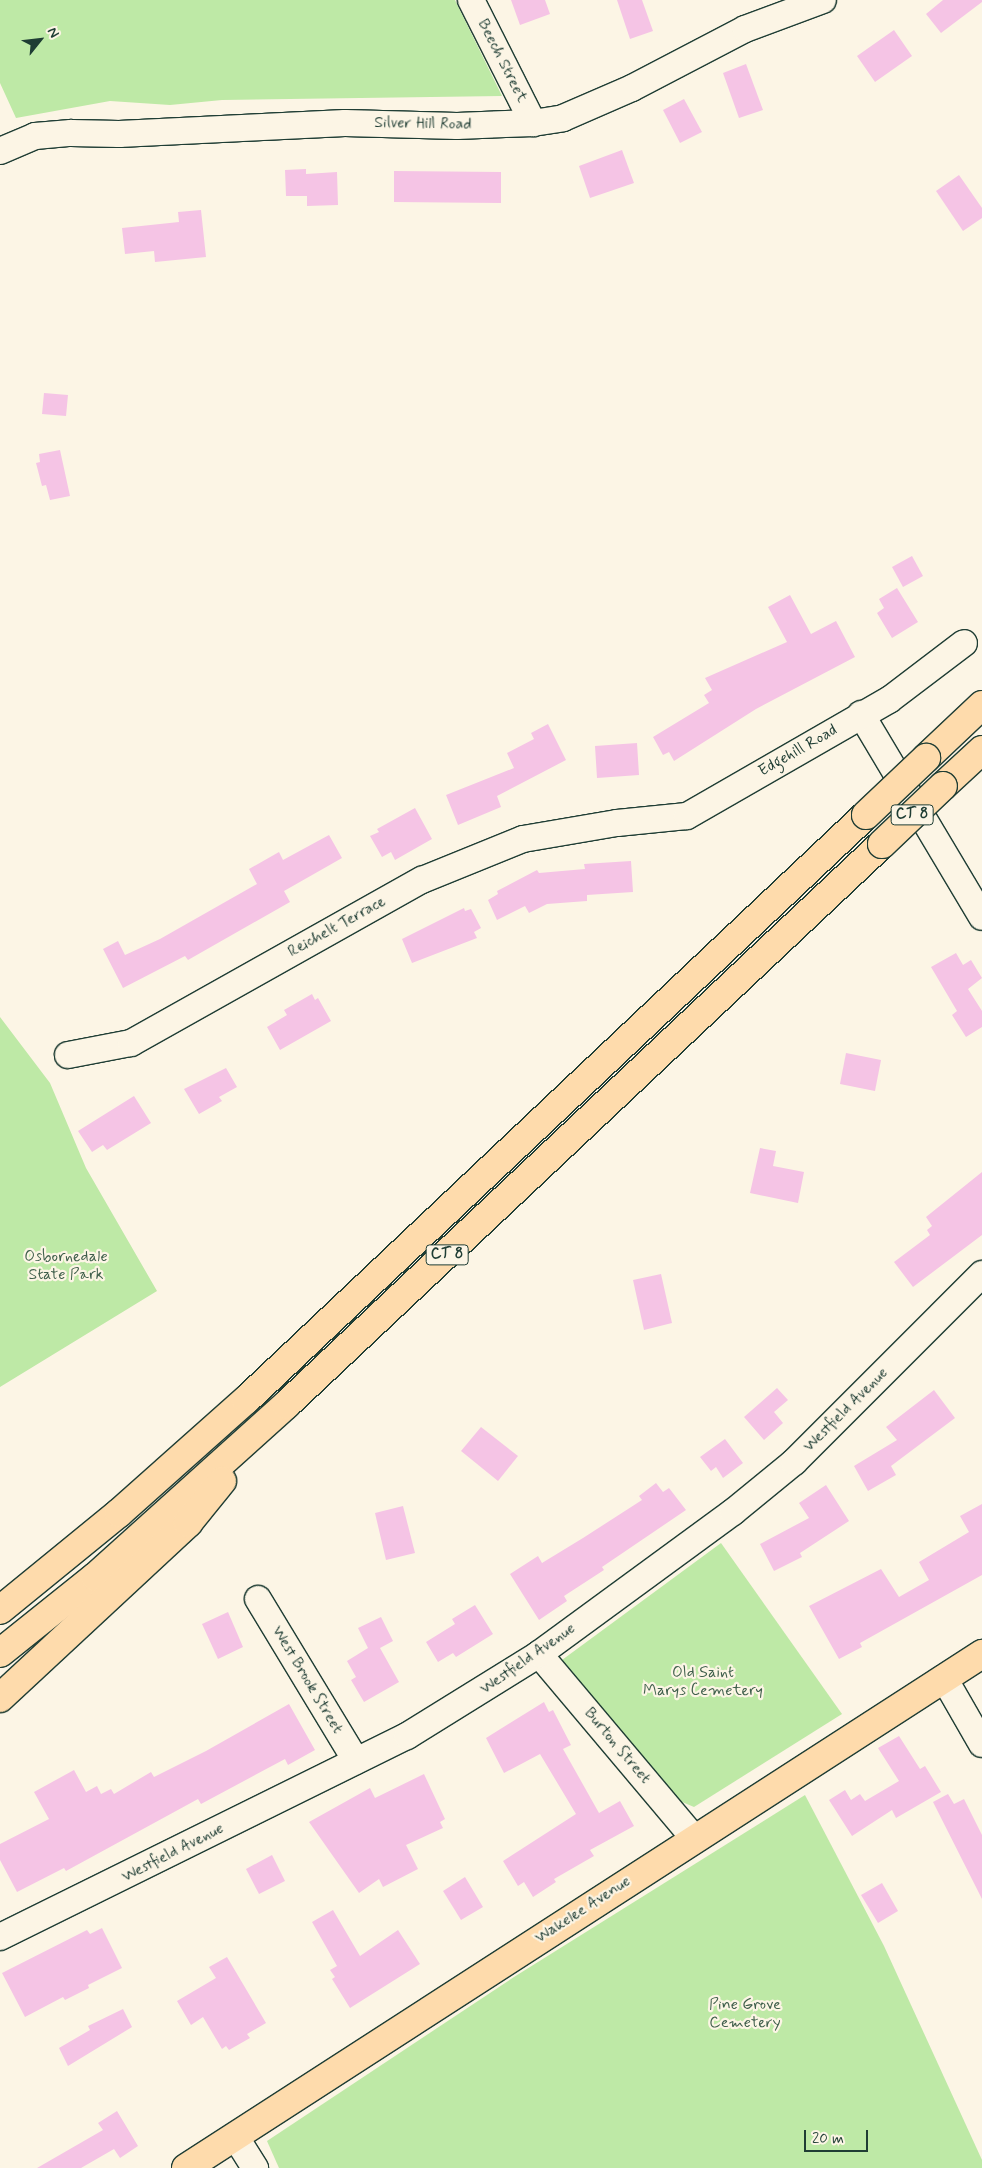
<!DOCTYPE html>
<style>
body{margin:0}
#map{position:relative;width:982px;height:2168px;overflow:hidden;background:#fcf5e5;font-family:Mynerve,sans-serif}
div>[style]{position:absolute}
.green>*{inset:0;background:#bee9a6}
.building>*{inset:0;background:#f5c4e5}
.roads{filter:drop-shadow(1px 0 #1f3d34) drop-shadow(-1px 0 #1f3d34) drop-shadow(0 1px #1f3d34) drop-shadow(0 -1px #1f3d34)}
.minor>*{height:26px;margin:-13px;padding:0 13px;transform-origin:13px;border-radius:13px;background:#fcf5e5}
.major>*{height:28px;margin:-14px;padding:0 14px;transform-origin:14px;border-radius:14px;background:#fedbac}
.highway>*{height:28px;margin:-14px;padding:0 14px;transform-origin:14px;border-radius:14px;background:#fedbac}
.bridges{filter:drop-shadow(1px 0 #1f3d34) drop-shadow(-1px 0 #1f3d34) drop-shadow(0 1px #1f3d34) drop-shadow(0 -1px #1f3d34)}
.highway-bridge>*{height:28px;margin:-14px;padding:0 14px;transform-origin:14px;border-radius:14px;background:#fedbac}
span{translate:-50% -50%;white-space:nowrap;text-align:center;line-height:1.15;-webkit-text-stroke:4.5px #fcf5e5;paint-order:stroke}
.shield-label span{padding:1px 4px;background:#fcf5e5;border:1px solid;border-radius:4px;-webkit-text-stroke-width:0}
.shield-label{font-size:15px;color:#1f3d34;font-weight:700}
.street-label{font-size:16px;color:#1f3d34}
.park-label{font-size:16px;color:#3f5f4b}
.north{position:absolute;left:15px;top:15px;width:50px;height:50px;-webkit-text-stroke:4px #fcf5e5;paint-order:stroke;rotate:61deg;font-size:14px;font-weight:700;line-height:20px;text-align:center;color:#1f3d34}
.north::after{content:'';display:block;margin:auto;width:18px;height:22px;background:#1f3d34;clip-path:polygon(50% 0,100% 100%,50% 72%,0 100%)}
.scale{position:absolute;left:804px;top:2130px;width:64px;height:22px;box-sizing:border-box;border:2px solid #1f3d34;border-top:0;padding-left:6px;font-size:15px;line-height:18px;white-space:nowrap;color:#1f3d34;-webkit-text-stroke:4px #fcf5e5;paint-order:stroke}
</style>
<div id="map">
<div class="green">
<div style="clip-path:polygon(0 0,455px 0,502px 96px,222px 100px,170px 105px,110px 101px,16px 118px,0 83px)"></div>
<div style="clip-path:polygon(0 1017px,50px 1083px,86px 1168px,157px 1291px,0 1387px)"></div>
<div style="clip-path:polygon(721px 1543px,842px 1714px,694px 1807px,675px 1799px,562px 1660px)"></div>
<div style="clip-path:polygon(805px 1795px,884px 1946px,982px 2160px,982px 2168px,279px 2168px,267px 2141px,514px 1977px)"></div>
</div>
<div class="building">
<div style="clip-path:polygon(511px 0,545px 0,550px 14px,520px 25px)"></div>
<div style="clip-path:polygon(617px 0,642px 0,653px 31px,630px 39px)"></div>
<div style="clip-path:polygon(943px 0,982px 0,982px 2px,941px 33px,926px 14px)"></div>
<div style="clip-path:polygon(894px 30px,912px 56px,875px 82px,857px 56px)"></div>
<div style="clip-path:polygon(746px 64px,763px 110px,739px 118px,723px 73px)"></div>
<div style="clip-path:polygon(684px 99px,702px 132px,680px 143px,663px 110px)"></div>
<div style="clip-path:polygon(622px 150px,634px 183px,590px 198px,579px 166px)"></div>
<div style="clip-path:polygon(306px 169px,306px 174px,337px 172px,338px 205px,307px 206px,307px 196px,286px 196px,285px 170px)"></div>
<div style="clip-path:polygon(394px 171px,501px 172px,501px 203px,394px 202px)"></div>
<div style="clip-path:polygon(959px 175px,982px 208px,982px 218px,963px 231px,936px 191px)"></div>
<div style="clip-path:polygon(201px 210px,206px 257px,155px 262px,154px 251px,125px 254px,122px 228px,179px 222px,178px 212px)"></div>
<div style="clip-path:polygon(44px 393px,68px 395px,66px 416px,42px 414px)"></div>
<div style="clip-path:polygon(60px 450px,70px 496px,50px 500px,46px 485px,42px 486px,36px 463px,40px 462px,39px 454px)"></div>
<div style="clip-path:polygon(912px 556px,923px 576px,903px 587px,892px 567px)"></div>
<div style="clip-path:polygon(897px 588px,918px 622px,892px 638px,877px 613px,884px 608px,879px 599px)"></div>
<div style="clip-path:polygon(790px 595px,811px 634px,836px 621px,855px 657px,756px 709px,674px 761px,669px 752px,663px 755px,653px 737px,709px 703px,704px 695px,712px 690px,705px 678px,787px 642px,768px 607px)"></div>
<div style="clip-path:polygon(548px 724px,566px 760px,497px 796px,501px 807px,458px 825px,446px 795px,514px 768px,507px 753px,534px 739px,531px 733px)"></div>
<div style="clip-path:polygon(637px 743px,639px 775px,597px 778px,595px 746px)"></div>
<div style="clip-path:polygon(415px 808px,432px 839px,395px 860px,391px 852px,382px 857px,370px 836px,379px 832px,377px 829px)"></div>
<div style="clip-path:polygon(329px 835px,342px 858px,284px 891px,290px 902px,188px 960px,185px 956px,123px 988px,103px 949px,118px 941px,125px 955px,160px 939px,257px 884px,249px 869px,279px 852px,283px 860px)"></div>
<div style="clip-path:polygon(631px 861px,633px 892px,587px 895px,587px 901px,547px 904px,529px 913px,525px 906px,497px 920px,488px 900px,498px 894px,497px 891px,537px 870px,539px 873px,585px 869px,584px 864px)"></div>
<div style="clip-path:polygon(464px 908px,465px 911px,471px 909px,481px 928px,474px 932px,477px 938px,412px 963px,402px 939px)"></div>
<div style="clip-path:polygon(956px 953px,963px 965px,971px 960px,982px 978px,968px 989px,982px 1011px,982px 1027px,966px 1037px,952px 1015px,957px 1011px,931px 967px)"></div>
<div style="clip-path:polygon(312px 994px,315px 1000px,318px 998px,331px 1021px,280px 1050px,267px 1027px,287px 1015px,284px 1010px)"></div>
<div style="clip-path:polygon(846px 1053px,881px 1060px,875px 1091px,840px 1084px)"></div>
<div style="clip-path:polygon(226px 1068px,237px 1087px,219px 1097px,222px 1101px,199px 1114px,184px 1089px)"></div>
<div style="clip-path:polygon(134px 1096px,151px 1123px,107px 1150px,103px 1145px,92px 1152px,78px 1131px)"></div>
<div style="clip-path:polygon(760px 1148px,776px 1151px,773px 1166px,804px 1172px,798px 1203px,750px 1193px)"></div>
<div style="clip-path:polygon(982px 1172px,982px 1235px,913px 1287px,894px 1262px,930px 1235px,927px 1230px,932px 1226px,926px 1217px)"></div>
<div style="clip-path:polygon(661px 1274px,672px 1323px,644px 1330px,633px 1280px)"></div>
<div style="clip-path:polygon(777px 1388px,788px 1400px,774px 1412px,783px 1423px,764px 1440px,744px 1417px)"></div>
<div style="clip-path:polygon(934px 1390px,955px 1418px,891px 1466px,896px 1475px,868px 1491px,854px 1466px,897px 1440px,886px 1427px)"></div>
<div style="clip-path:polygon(481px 1427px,518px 1456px,498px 1481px,461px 1451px)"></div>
<div style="clip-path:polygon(725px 1439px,743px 1463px,723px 1478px,716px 1467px,711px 1471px,700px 1457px)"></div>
<div style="clip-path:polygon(656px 1483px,663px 1492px,669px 1488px,686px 1510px,602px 1567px,604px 1570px,564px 1596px,567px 1601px,539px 1620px,510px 1574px,538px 1556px,542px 1563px,583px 1538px,642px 1500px,639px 1496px)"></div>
<div style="clip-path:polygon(826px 1485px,849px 1521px,800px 1553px,802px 1557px,774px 1571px,760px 1544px,809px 1518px,799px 1503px)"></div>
<div style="clip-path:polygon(982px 1504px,982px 1575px,860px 1643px,862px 1647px,839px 1659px,809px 1606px,881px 1569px,899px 1597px,929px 1580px,919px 1562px,969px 1532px,960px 1516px)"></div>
<div style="clip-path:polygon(403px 1506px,415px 1553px,386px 1560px,375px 1513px)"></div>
<div style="clip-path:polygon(475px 1605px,493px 1634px,456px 1657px,453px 1653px,438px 1662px,426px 1642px,455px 1624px,452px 1619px)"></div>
<div style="clip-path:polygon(228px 1612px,243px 1647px,218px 1659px,202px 1624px)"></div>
<div style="clip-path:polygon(381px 1617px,393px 1641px,380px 1648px,399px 1682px,364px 1702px,351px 1680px,356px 1677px,347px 1661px,368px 1648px,358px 1628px)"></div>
<div style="clip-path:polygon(544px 1702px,549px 1712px,553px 1710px,571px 1745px,563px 1749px,599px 1813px,620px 1801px,634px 1826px,590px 1850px,594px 1856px,554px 1879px,556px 1882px,533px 1897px,524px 1882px,518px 1886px,503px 1861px,576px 1814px,540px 1754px,504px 1773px,486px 1738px)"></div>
<div style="clip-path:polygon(289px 1704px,315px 1750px,288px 1765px,285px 1759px,201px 1804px,198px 1799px,66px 1871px,64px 1868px,17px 1892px,0 1860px,0 1844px,49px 1819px,34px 1792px,74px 1770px,86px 1792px,97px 1786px,101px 1794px,111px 1789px,114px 1794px,151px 1772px,154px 1777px,206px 1751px)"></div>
<div style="clip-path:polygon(899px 1736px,920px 1769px,925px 1766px,941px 1792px,896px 1818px,892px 1810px,852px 1836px,829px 1800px,845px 1790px,851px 1800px,860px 1794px,865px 1801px,899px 1781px,878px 1748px)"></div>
<div style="clip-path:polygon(424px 1774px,445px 1819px,440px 1822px,443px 1828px,406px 1845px,418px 1869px,383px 1887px,379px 1879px,359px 1893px,309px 1822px,370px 1788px,375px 1798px)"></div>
<div style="clip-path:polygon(948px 1794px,954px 1804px,964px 1799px,982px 1835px,982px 1899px,933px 1802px)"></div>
<div style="clip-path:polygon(272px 1855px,285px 1881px,259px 1894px,246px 1869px)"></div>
<div style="clip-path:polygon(465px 1877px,483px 1907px,461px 1920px,443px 1891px)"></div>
<div style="clip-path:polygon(882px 1883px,898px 1911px,878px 1923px,861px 1895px)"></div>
<div style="clip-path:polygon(333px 1910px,360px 1956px,398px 1930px,420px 1964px,350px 2008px,332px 1979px,335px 1977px,330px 1970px,337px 1966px,312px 1922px)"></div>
<div style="clip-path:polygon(102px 1928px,122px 1968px,88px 1985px,89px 1988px,65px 2000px,63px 1997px,25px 2017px,2px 1973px,87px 1930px,90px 1934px)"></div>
<div style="clip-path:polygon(227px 1957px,266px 2023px,247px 2034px,250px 2038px,229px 2050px,226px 2046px,222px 2049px,203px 2017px,191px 2025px,177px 2001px,216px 1978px,209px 1967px)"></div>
<div style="clip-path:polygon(123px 2009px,132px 2027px,68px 2066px,59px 2048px,90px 2030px,88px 2026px)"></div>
<div style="clip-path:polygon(117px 2111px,138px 2146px,120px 2158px,114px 2149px,81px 2168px,37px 2168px,103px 2130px,98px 2123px)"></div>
</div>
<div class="roads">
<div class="minor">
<div style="left:471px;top:0;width:138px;rotate:63.2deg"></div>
<div style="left:0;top:151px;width:38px;rotate:-23deg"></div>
<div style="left:35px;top:136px;width:36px;rotate:-5deg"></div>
<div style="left:71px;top:133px;width:48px;rotate:1.2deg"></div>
<div style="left:119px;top:134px;width:226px;rotate:-2.8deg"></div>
<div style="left:345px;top:123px;width:112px;rotate:1.5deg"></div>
<div style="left:457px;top:126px;width:76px;rotate:-2.3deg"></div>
<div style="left:533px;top:123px;width:30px;rotate:-9deg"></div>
<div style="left:563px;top:118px;width:75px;rotate:-23.5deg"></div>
<div style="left:632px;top:88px;width:127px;rotate:-27.6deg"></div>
<div style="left:745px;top:29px;width:83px;rotate:-20.4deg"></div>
<div style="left:861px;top:714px;width:236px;rotate:59.2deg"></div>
<div style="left:68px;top:1055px;width:64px;rotate:-10.8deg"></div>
<div style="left:131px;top:1043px;width:334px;rotate:-29.3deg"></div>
<div style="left:422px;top:880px;width:109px;rotate:-22.1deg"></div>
<div style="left:523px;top:839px;width:95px;rotate:-9.7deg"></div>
<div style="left:617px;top:823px;width:70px;rotate:-5.7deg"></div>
<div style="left:687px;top:816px;width:233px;rotate:-29.9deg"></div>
<div style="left:889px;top:700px;width:94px;rotate:-37.2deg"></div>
<div style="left:258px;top:1599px;width:189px;rotate:58.8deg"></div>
<div style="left:539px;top:1654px;width:241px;rotate:49.9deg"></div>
<div style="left:944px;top:1678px;width:76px;rotate:60.1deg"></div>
<div style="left:0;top:1937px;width:454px;rotate:-26.3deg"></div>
<div style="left:407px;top:1736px;width:155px;rotate:-31.8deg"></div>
<div style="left:539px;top:1654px;width:240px;rotate:-36.2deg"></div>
<div style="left:733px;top:1512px;width:79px;rotate:-39.3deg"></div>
<div style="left:794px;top:1462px;width:266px;rotate:-45deg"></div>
<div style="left:235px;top:2136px;width:38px;rotate:58deg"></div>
</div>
<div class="major">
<div style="left:186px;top:2168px;width:948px;rotate:-32.85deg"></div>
</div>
<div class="highway">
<div style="left:926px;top:758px;width:77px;rotate:-43.4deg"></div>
<div style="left:943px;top:786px;width:53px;rotate:-42.7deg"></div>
<div style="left:0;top:1610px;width:154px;rotate:-39.2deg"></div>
<div style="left:119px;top:1513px;width:170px;rotate:-41.7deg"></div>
<div style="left:246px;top:1400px;width:852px;rotate:-43.34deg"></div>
<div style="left:0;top:1653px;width:122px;rotate:-38.7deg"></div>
<div style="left:95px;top:1577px;width:257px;rotate:-42deg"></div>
<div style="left:286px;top:1405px;width:818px;rotate:-43.27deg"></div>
<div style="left:0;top:1698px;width:257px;rotate:-42.9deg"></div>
<div style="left:188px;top:1523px;width:54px;rotate:-51deg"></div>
</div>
</div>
<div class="bridges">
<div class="highway-bridge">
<div style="left:866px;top:815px;width:83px;rotate:-43.5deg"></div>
<div style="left:882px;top:844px;width:84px;rotate:-43.6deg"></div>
</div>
</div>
<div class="shield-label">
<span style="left:912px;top:815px">CT 8</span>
<span style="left:447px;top:1255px">CT 8</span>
</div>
<div class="street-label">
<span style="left:502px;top:61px;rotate:63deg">Beech Street</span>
<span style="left:423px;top:124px;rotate:1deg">Silver Hill Road</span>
<span style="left:798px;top:751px;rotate:-30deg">Edgehill Road</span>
<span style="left:337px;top:927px;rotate:-29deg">Reichelt Terrace</span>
<span style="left:846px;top:1410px;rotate:-45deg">Westfield Avenue</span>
<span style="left:528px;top:1659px;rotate:-35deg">Westfield Avenue</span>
<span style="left:307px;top:1680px;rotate:59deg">West Brook Street</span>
<span style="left:617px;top:1746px;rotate:50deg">Burton Street</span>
<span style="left:173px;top:1853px;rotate:-27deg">Westfield Avenue</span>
<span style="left:583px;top:1910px;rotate:-33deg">Wakelee Avenue</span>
</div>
<div class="park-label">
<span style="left:66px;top:1266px">Osbornedale<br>State Park</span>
<span style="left:703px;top:1682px">Old Saint<br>Marys Cemetery</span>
<span style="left:745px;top:2014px">Pine Grove<br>Cemetery</span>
</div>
<div class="north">N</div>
<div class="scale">20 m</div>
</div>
